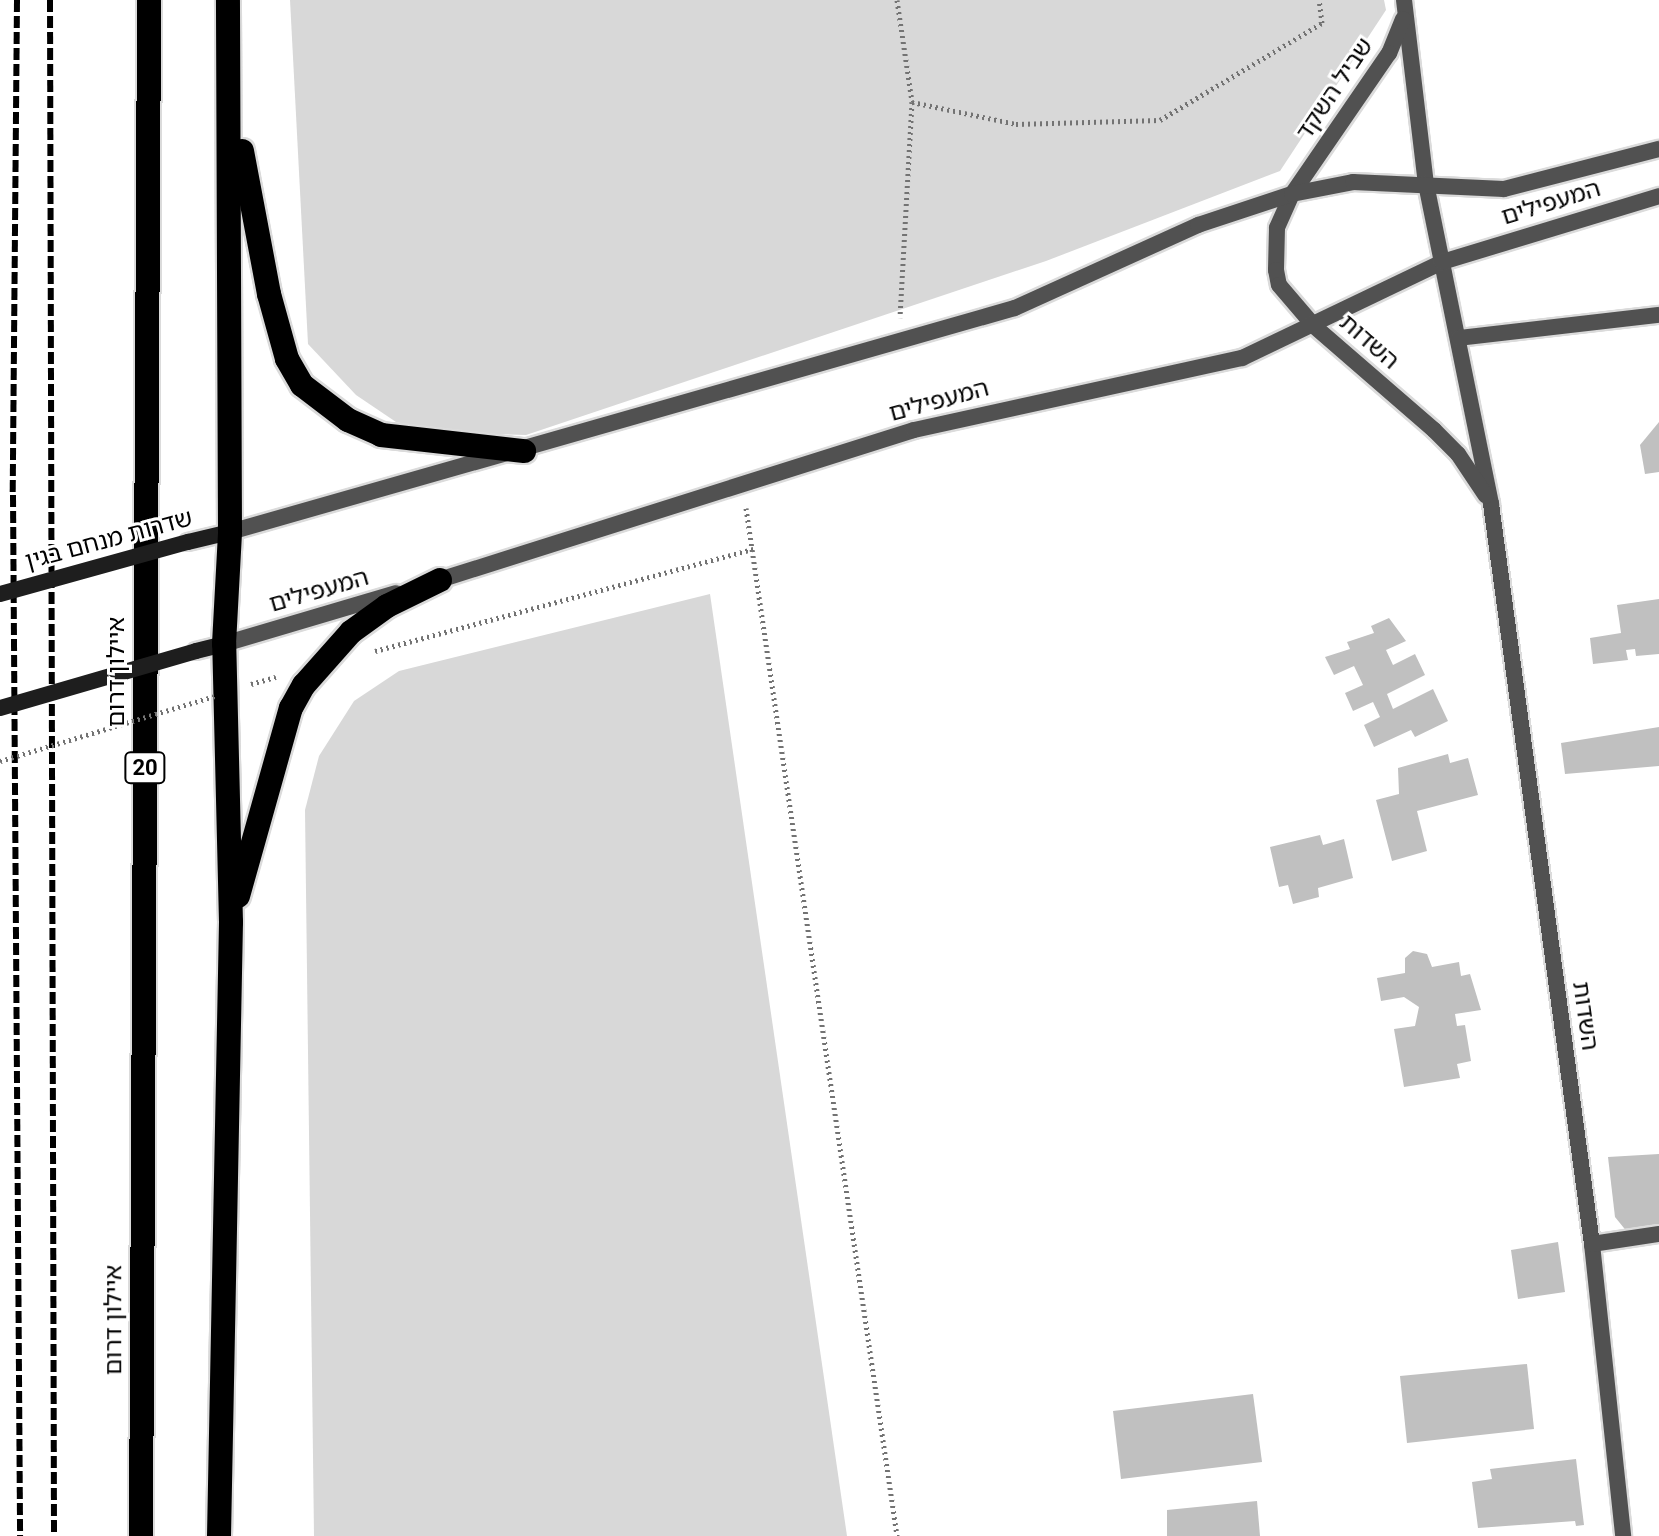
<!DOCTYPE html>
<meta charset="utf-8">
<style>
body{margin:0}
#map{position:relative;width:1659px;height:1536px;overflow:hidden;background:#fff;font-family:Roboto,"Noto Sans Hebrew",sans-serif}
div>[style]{position:absolute}
.green>*{inset:0;background:#d8d8d8}
.building>*{inset:0;background:#c0c0c0}
.path>*{height:5px;margin-top:-2.5px;transform-origin:0;background:repeating-linear-gradient(90deg,#737373 0 2px,transparent 0 6px)}
.roads{filter:drop-shadow(2px 0 #dbdbdb) drop-shadow(-2px 0 #dbdbdb) drop-shadow(0 2px #dbdbdb) drop-shadow(0 -2px #dbdbdb)}
.minor>*{height:16px;margin:-8px;padding:0 8px;transform-origin:8px;border-radius:8px;background:#515151}
.tertiary>*{height:16px;margin:-8px;padding:0 8px;transform-origin:8px;border-radius:8px;background:#515151}
.secondary>*{height:16px;margin:-8px;padding:0 8px;transform-origin:8px;border-radius:8px;background:#1e1e1e}
.motorway>*{height:24px;margin:-12px;padding:0 12px;transform-origin:12px;border-radius:12px;background:#000}
.rail>*{height:6px;margin-top:-3px;transform-origin:0;background:repeating-linear-gradient(90deg,#000 0 12px,transparent 0 16px)}
.path-bridge>*{height:5px;margin-top:-2.5px;transform-origin:0;background:repeating-linear-gradient(90deg,#737373 0 2px,transparent 0 6px)}
.secondary-bridge>*{height:16px;margin:-8px;padding:0 8px;transform-origin:8px;border-radius:8px;background:#1e1e1e}
span{translate:-50% -50%;white-space:nowrap;text-align:center;line-height:1.15;-webkit-text-stroke:6px #fff;paint-order:stroke}
.shield-label span{padding:2px 6px;background:#fff;border:2px solid;border-radius:6px;-webkit-text-stroke-width:0}
.shield-label{font-size:22px;color:#000;font-weight:700}
.street-label{font-size:24px;color:#000}
</style>
<div id="map">
<div class="green">
<div style="clip-path:polygon(290px 0,1384px 0,1386px 10px,1280px 171px,1046px 261px,526px 435px,446px 433px,396px 422px,356px 395px,308px 344px)"></div>
<div style="clip-path:polygon(710px 594px,847px 1536px,314px 1536px,305px 810px,319px 756px,354px 701px,399px 671px)"></div>
</div>
<div class="building">
<div style="clip-path:polygon(1659px 422px,1659px 472px,1645px 474px,1640px 445px)"></div>
<div style="clip-path:polygon(1659px 599px,1659px 654px,1636px 656px,1635px 649px,1626px 650px,1628px 660px,1593px 664px,1590px 638px,1621px 633px,1617px 605px)"></div>
<div style="clip-path:polygon(1389px 618px,1406px 641px,1386px 650px,1393px 665px,1415px 654px,1425px 675px,1387px 694px,1393px 709px,1433px 689px,1448px 721px,1415px 737px,1411px 730px,1374px 747px,1364px 725px,1380px 717px,1373px 702px,1353px 711px,1345px 693px,1363px 685px,1354px 666px,1334px 675px,1325px 657px,1350px 649px,1347px 642px,1374px 633px,1371px 626px)"></div>
<div style="clip-path:polygon(1659px 727px,1659px 766px,1565px 774px,1561px 743px)"></div>
<div style="clip-path:polygon(1448px 754px,1450px 763px,1468px 758px,1478px 795px,1417px 811px,1427px 851px,1392px 861px,1376px 800px,1399px 794px,1398px 768px)"></div>
<div style="clip-path:polygon(1320px 835px,1323px 845px,1344px 839px,1353px 878px,1318px 888px,1319px 897px,1293px 904px,1288px 885px,1279px 887px,1270px 847px)"></div>
<div style="clip-path:polygon(1413px 951px,1427px 954px,1432px 967px,1459px 962px,1461px 976px,1470px 974px,1481px 1010px,1455px 1014px,1457px 1026px,1465px 1025px,1471px 1061px,1457px 1064px,1460px 1078px,1404px 1087px,1394px 1029px,1415px 1026px,1419px 1007px,1404px 997px,1381px 1001px,1377px 978px,1405px 973px,1405px 958px)"></div>
<div style="clip-path:polygon(1659px 1154px,1659px 1228px,1628px 1233px,1615px 1217px,1608px 1157px)"></div>
<div style="clip-path:polygon(1558px 1242px,1565px 1292px,1518px 1299px,1511px 1250px)"></div>
<div style="clip-path:polygon(1527px 1364px,1534px 1429px,1407px 1443px,1400px 1376px)"></div>
<div style="clip-path:polygon(1253px 1394px,1262px 1462px,1121px 1479px,1113px 1411px)"></div>
<div style="clip-path:polygon(1576px 1459px,1584px 1525px,1576px 1526px,1575px 1521px,1478px 1528px,1472px 1482px,1492px 1479px,1490px 1469px)"></div>
<div style="clip-path:polygon(1257px 1501px,1260px 1536px,1167px 1536px,1167px 1510px)"></div>
</div>
<div class="path">
<div style="left:897px;top:0;width:103px;rotate:81.6deg"></div>
<div style="left:912px;top:102px;width:216px;rotate:93.2deg"></div>
<div style="left:912px;top:102px;width:106px;rotate:11.9deg"></div>
<div style="left:1016px;top:124px;width:144px;rotate:-1.6deg"></div>
<div style="left:1160px;top:120px;width:189px;rotate:-30.9deg"></div>
<div style="left:1322px;top:23px;width:23px;rotate:-97deg"></div>
<div style="left:746px;top:508px;width:1039px;rotate:81.64deg"></div>
<div style="left:375px;top:651px;width:392px;rotate:-15.1deg"></div>
<div style="left:251px;top:684px;width:26px;rotate:-16deg"></div>
</div>
<div class="roads">
<div class="minor">
<div style="left:1404px;top:0;width:185px;rotate:83.2deg"></div>
<div style="left:1426px;top:184px;width:327px;rotate:78.5deg"></div>
<div style="left:1491px;top:504px;width:747px;rotate:82.23deg"></div>
<div style="left:1592px;top:1244px;width:294px;rotate:83.9deg"></div>
<div style="left:1403px;top:19px;width:37px;rotate:112deg"></div>
<div style="left:1389px;top:53px;width:171px;rotate:124.5deg"></div>
<div style="left:1292px;top:194px;width:37px;rotate:114deg"></div>
<div style="left:1277px;top:228px;width:42px;rotate:91.4deg"></div>
<div style="left:1276px;top:270px;width:15px;rotate:79deg"></div>
<div style="left:1279px;top:285px;width:54px;rotate:49.5deg"></div>
<div style="left:1314px;top:326px;width:159px;rotate:40.9deg"></div>
<div style="left:1434px;top:430px;width:34px;rotate:45deg"></div>
<div style="left:1458px;top:454px;width:50px;rotate:56.3deg"></div>
<div style="left:1459px;top:338px;width:201px;rotate:-6.6deg"></div>
<div style="left:1592px;top:1244px;width:68px;rotate:-8.5deg"></div>
</div>
<div class="tertiary">
<div style="left:230px;top:532px;width:816px;rotate:-15.93deg"></div>
<div style="left:1015px;top:308px;width:201px;rotate:-24.4deg"></div>
<div style="left:1198px;top:225px;width:99px;rotate:-18.3deg"></div>
<div style="left:1292px;top:194px;width:62px;rotate:-11.1deg"></div>
<div style="left:1353px;top:182px;width:151px;rotate:2.7deg"></div>
<div style="left:1504px;top:189px;width:160px;rotate:-14.5deg"></div>
<div style="left:433px;top:582px;width:504px;rotate:-17.54deg"></div>
<div style="left:914px;top:430px;width:336px;rotate:-12.4deg"></div>
<div style="left:1242px;top:358px;width:222px;rotate:-25.6deg"></div>
<div style="left:1442px;top:262px;width:227px;rotate:-16.9deg"></div>
<div style="left:224px;top:644px;width:179px;rotate:-16.5deg"></div>
</div>
<div class="secondary">
<div style="left:188px;top:542px;width:43px;rotate:-13.4deg"></div>
<div style="left:196px;top:651px;width:29px;rotate:-14deg"></div>
</div>
<div class="motorway">
<div style="left:242px;top:151px;width:146px;rotate:79.3deg"></div>
<div style="left:269px;top:294px;width:67px;rotate:74.5deg"></div>
<div style="left:287px;top:359px;width:30px;rotate:60deg"></div>
<div style="left:302px;top:385px;width:58px;rotate:37.3deg"></div>
<div style="left:348px;top:420px;width:36px;rotate:24deg"></div>
<div style="left:381px;top:435px;width:144px;rotate:6.4deg"></div>
<div style="left:238px;top:896px;width:195px;rotate:-74.3deg"></div>
<div style="left:291px;top:708px;width:26px;rotate:-61deg"></div>
<div style="left:304px;top:685px;width:71px;rotate:-48.4deg"></div>
<div style="left:351px;top:632px;width:44px;rotate:-35.8deg"></div>
<div style="left:387px;top:606px;width:59px;rotate:-26.1deg"></div>
<div style="left:141px;top:1536px;width:1536px;rotate:-89.7deg"></div>
<div style="left:219px;top:1536px;width:614px;rotate:-88.88deg"></div>
<div style="left:231px;top:922px;width:278px;rotate:-91.4deg"></div>
<div style="left:224px;top:644px;width:112px;rotate:-86.9deg"></div>
<div style="left:230px;top:532px;width:532px;rotate:-90.22deg"></div>
</div>
</div>
<div class="rail">
<div style="left:17px;top:0;width:495px;rotate:90.5deg"></div>
<div style="left:13px;top:495px;width:1041px;rotate:89.61deg"></div>
<div style="left:50px;top:0;width:1536px;rotate:89.85deg"></div>
</div>
<div class="path-bridge">
<div style="left:0;top:761px;width:225px;rotate:-16.8deg"></div>
</div>
<div class="secondary-bridge">
<div style="left:0;top:594px;width:195px;rotate:-15.5deg"></div>
<div style="left:0;top:708px;width:204px;rotate:-16.2deg"></div>
</div>
<div class="shield-label">
<span style="left:145px;top:768px">20</span>
</div>
<div class="street-label">
<span style="left:1335px;top:89px;rotate:-56deg">שביל השקד</span>
<span style="left:1551px;top:203px;rotate:-17deg">המעפילים</span>
<span style="left:1369px;top:342px;rotate:41deg">השדות</span>
<span style="left:939px;top:401px;rotate:-15deg">המעפילים</span>
<span style="left:109px;top:540px;rotate:-15deg">שדרות מנחם בגין</span>
<span style="left:319px;top:591px;rotate:-16deg">המעפילים</span>
<span style="left:117px;top:672px;rotate:-90deg">איילון דרום</span>
<span style="left:1585px;top:1016px;rotate:82deg">השדות</span>
<span style="left:114px;top:1320px;rotate:-90deg">איילון דרום</span>
</div>
</div>
